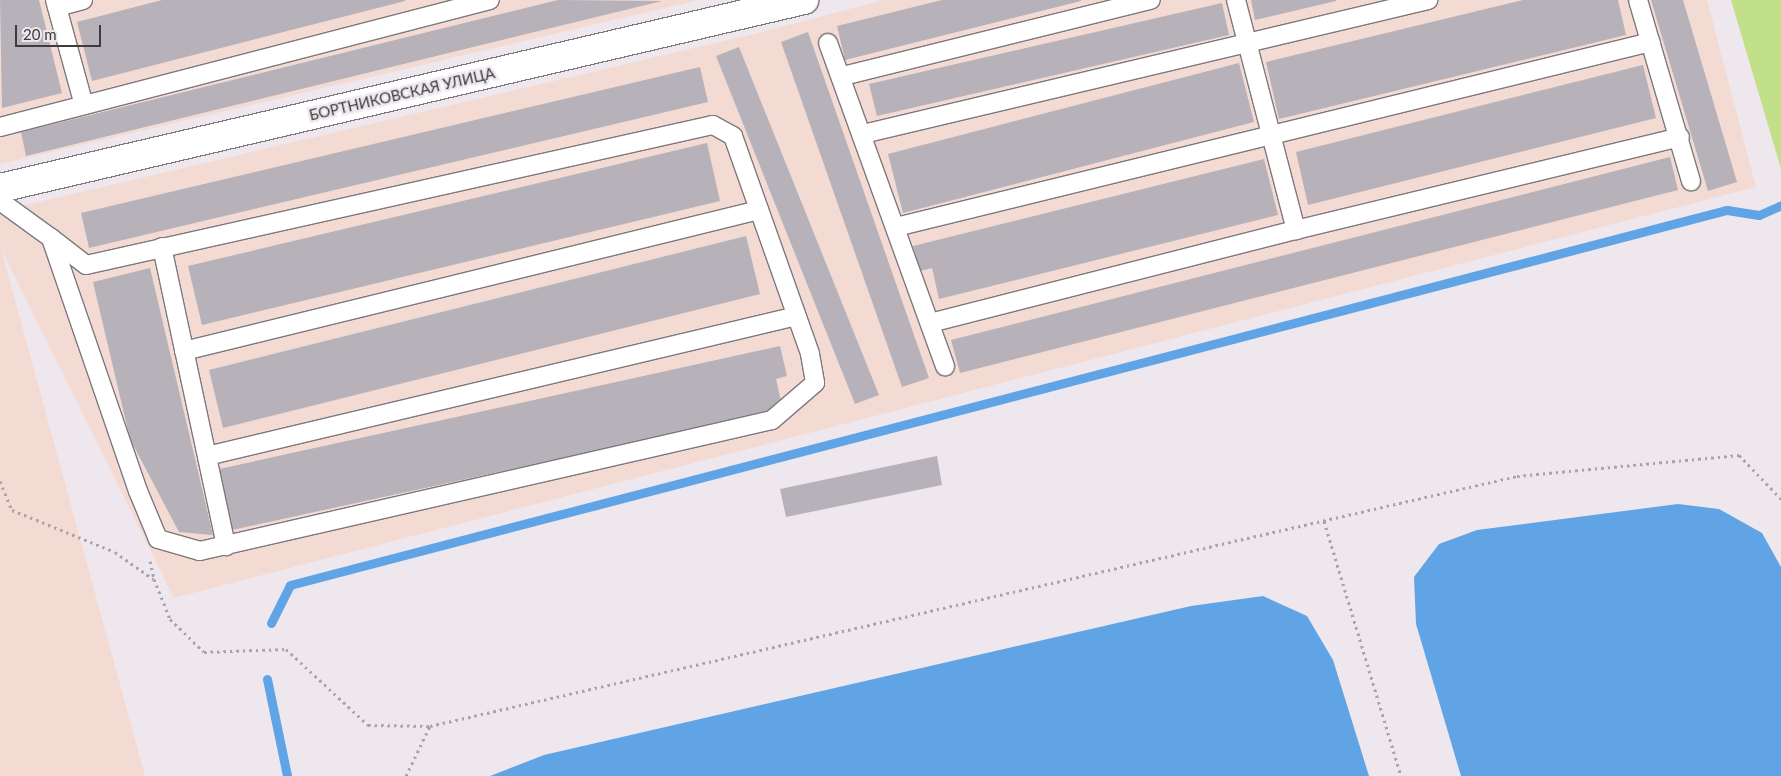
<!DOCTYPE html>
<meta charset="utf-8">
<style>
body{margin:0}
#map{position:relative;width:1781px;height:776px;overflow:hidden;background:#eee8ee;font-family:Lato,sans-serif}
div>[style]{position:absolute}
.industrial>*{inset:0;background:#f3dad2}
.green>*{inset:0;background:#c2df89}
.water>*{inset:0;background:#60a4e6}
.stream>*{height:9px;margin:-4.5px;padding:0 4.5px;transform-origin:4.5px;border-radius:4.5px;background:#60a4e6}
.building>*{inset:0;background:#b7b2b9}
.path>*{height:3px;margin-top:-1.5px;transform-origin:0;background:repeating-linear-gradient(90deg,#a9a4a9 0 2.5px,transparent 0 6.5px)}
.roads{filter:drop-shadow(1px 0 #7d787e) drop-shadow(-1px 0 #7d787e) drop-shadow(0 1px #7d787e) drop-shadow(0 -1px #7d787e)}
.service>*{height:18px;margin:-9px;padding:0 9px;transform-origin:9px;border-radius:9px;background:#fff}
.minor>*{height:28px;margin:-14px;padding:0 14px;transform-origin:14px;border-radius:14px;background:#fff}
span{translate:-50% -50%;white-space:nowrap;text-align:center;line-height:1.15;-webkit-text-stroke:5px #eee8ee;paint-order:stroke}
.street-label{font-size:15px;color:#3d3b3e}
.scale{position:absolute;left:15px;top:25px;width:86px;height:22px;box-sizing:border-box;border:2px solid #3d3b3e;border-top:0;padding-left:6px;font-size:15px;line-height:18px;white-space:nowrap;color:#3d3b3e;-webkit-text-stroke:4px #eee8ee;paint-order:stroke}
</style>
<div id="map">
<div class="industrial">
<div style="clip-path:polygon(0 0,699px 0,0 164px)"></div>
<div style="clip-path:polygon(884px 0,1707px 0,1756px 187px,174px 598px,1px 249px,145px 776px,0 776px,0 211px,758px 33px)"></div>
</div>
<div class="green">
<div style="clip-path:polygon(1731px 0,1781px 0,1781px 169px)"></div>
</div>
<div class="water">
<div style="clip-path:polygon(1678px 504px,1719px 509px,1762px 533px,1781px 567px,1781px 776px,1461px 776px,1416px 624px,1414px 577px,1439px 544px,1477px 530px)"></div>
<div style="clip-path:polygon(1263px 596px,1307px 616px,1333px 660px,1369px 776px,490px 776px,544px 755px,1191px 606px)"></div>
</div>
<div class="stream">
<div style="left:271px;top:623px;width:42px;rotate:-63.4deg"></div>
<div style="left:290px;top:585px;width:1485px;rotate:-14.63deg"></div>
<div style="left:1727px;top:210px;width:32px;rotate:9deg"></div>
<div style="left:1759px;top:215px;width:24px;rotate:-24deg"></div>
<div style="left:267px;top:679px;width:99px;rotate:78.3deg"></div>
</div>
<div class="building">
<div style="clip-path:polygon(0 0,39px 0,62px 93px,2px 108px)"></div>
<div style="clip-path:polygon(162px 0,405px 0,405px 1px,92px 81px,77px 22px)"></div>
<div style="clip-path:polygon(558px 0,662px 1px,26px 156px,21px 132px)"></div>
<div style="clip-path:polygon(942px 0,1081px 0,1081px 1px,845px 60px,837px 26px)"></div>
<div style="clip-path:polygon(1251px 0,1336px 0,1336px 1px,1255px 20px)"></div>
<div style="clip-path:polygon(1523px 0,1618px 0,1626px 35px,1279px 119px,1266px 62px)"></div>
<div style="clip-path:polygon(1651px 0,1683px 0,1737px 182px,1708px 191px)"></div>
<div style="clip-path:polygon(1222px 3px,1229px 35px,877px 116px,869px 84px)"></div>
<div style="clip-path:polygon(808px 32px,929px 378px,902px 387px,781px 42px)"></div>
<div style="clip-path:polygon(739px 47px,879px 395px,855px 404px,716px 56px)"></div>
<div style="clip-path:polygon(1239px 63px,1254px 122px,903px 213px,888px 154px)"></div>
<div style="clip-path:polygon(1643px 65px,1656px 118px,1308px 205px,1296px 152px)"></div>
<div style="clip-path:polygon(700px 67px,708px 102px,89px 248px,81px 213px)"></div>
<div style="clip-path:polygon(707px 143px,720px 201px,202px 325px,188px 266px)"></div>
<div style="clip-path:polygon(1670px 157px,1678px 190px,960px 373px,951px 340px)"></div>
<div style="clip-path:polygon(1264px 159px,1278px 215px,939px 299px,932px 268px,920px 271px,913px 246px)"></div>
<div style="clip-path:polygon(746px 236px,760px 294px,223px 428px,209px 370px)"></div>
<div style="clip-path:polygon(150px 268px,213px 535px,179px 532px,130px 439px,93px 282px)"></div>
<div style="clip-path:polygon(780px 346px,787px 376px,776px 379px,783px 410px,232px 530px,219px 469px)"></div>
<div style="clip-path:polygon(937px 456px,942px 485px,786px 517px,780px 489px)"></div>
</div>
<div class="path">
<div style="left:0;top:481px;width:31px;rotate:68deg"></div>
<div style="left:12px;top:510px;width:111px;rotate:22.2deg"></div>
<div style="left:115px;top:552px;width:47px;rotate:35.4deg"></div>
<div style="left:1324px;top:521px;width:266px;rotate:73.2deg"></div>
<div style="left:150px;top:561px;width:18px;rotate:77deg"></div>
<div style="left:154px;top:579px;width:43px;rotate:68.2deg"></div>
<div style="left:170px;top:619px;width:47px;rotate:44.1deg"></div>
<div style="left:204px;top:652px;width:82px;rotate:-2.1deg"></div>
<div style="left:286px;top:649px;width:112px;rotate:42.8deg"></div>
<div style="left:368px;top:725px;width:62px;rotate:0.9deg"></div>
<div style="left:406px;top:776px;width:55px;rotate:-64.4deg"></div>
<div style="left:430px;top:726px;width:1115px;rotate:-12.95deg"></div>
<div style="left:1517px;top:476px;width:223px;rotate:-5.4deg"></div>
<div style="left:1739px;top:455px;width:61px;rotate:46.3deg"></div>
</div>
<div class="roads">
<div class="service">
<div style="left:55px;top:0;width:109px;rotate:74.6deg"></div>
<div style="left:1236px;top:0;width:238px;rotate:75.4deg"></div>
<div style="left:1296px;top:230px;width:395px;rotate:-13.6deg"></div>
<div style="left:1638px;top:0;width:189px;rotate:73.7deg"></div>
<div style="left:57px;top:7px;width:27px;rotate:-15deg"></div>
<div style="left:828px;top:43px;width:344px;rotate:70.1deg"></div>
<div style="left:843px;top:76px;width:317px;rotate:-13.9deg"></div>
<div style="left:0;top:127px;width:506px;rotate:-14.53deg"></div>
<div style="left:863px;top:134px;width:581px;rotate:-13.34deg"></div>
<div style="left:0;top:201px;width:63px;rotate:36deg"></div>
<div style="left:51px;top:238px;width:44px;rotate:37.6deg"></div>
<div style="left:86px;top:265px;width:642px;rotate:-12.59deg"></div>
<div style="left:713px;top:125px;width:23px;rotate:29deg"></div>
<div style="left:733px;top:136px;width:231px;rotate:70.5deg"></div>
<div style="left:810px;top:354px;width:29px;rotate:80deg"></div>
<div style="left:815px;top:383px;width:57px;rotate:139.3deg"></div>
<div style="left:772px;top:420px;width:587px;rotate:167.1deg"></div>
<div style="left:200px;top:551px;width:44px;rotate:-164.1deg"></div>
<div style="left:158px;top:539px;width:52px;rotate:-112.6deg"></div>
<div style="left:138px;top:491px;width:268px;rotate:-109deg"></div>
<div style="left:896px;top:227px;width:777px;rotate:-13.77deg"></div>
<div style="left:162px;top:247px;width:306px;rotate:77.9deg"></div>
<div style="left:930px;top:323px;width:378px;rotate:-14.3deg"></div>
<div style="left:184px;top:351px;width:592px;rotate:-13.78deg"></div>
<div style="left:207px;top:456px;width:606px;rotate:-13.35deg"></div>
</div>
<div class="minor">
<div style="left:0;top:188px;width:826px;rotate:-13.16deg"></div>
</div>
</div>
<div class="street-label">
<span style="left:402px;top:94px;rotate:-13deg">БОРТНИКОВСКАЯ УЛИЦА</span>
</div>
<div class="scale">20 m</div>
</div>
